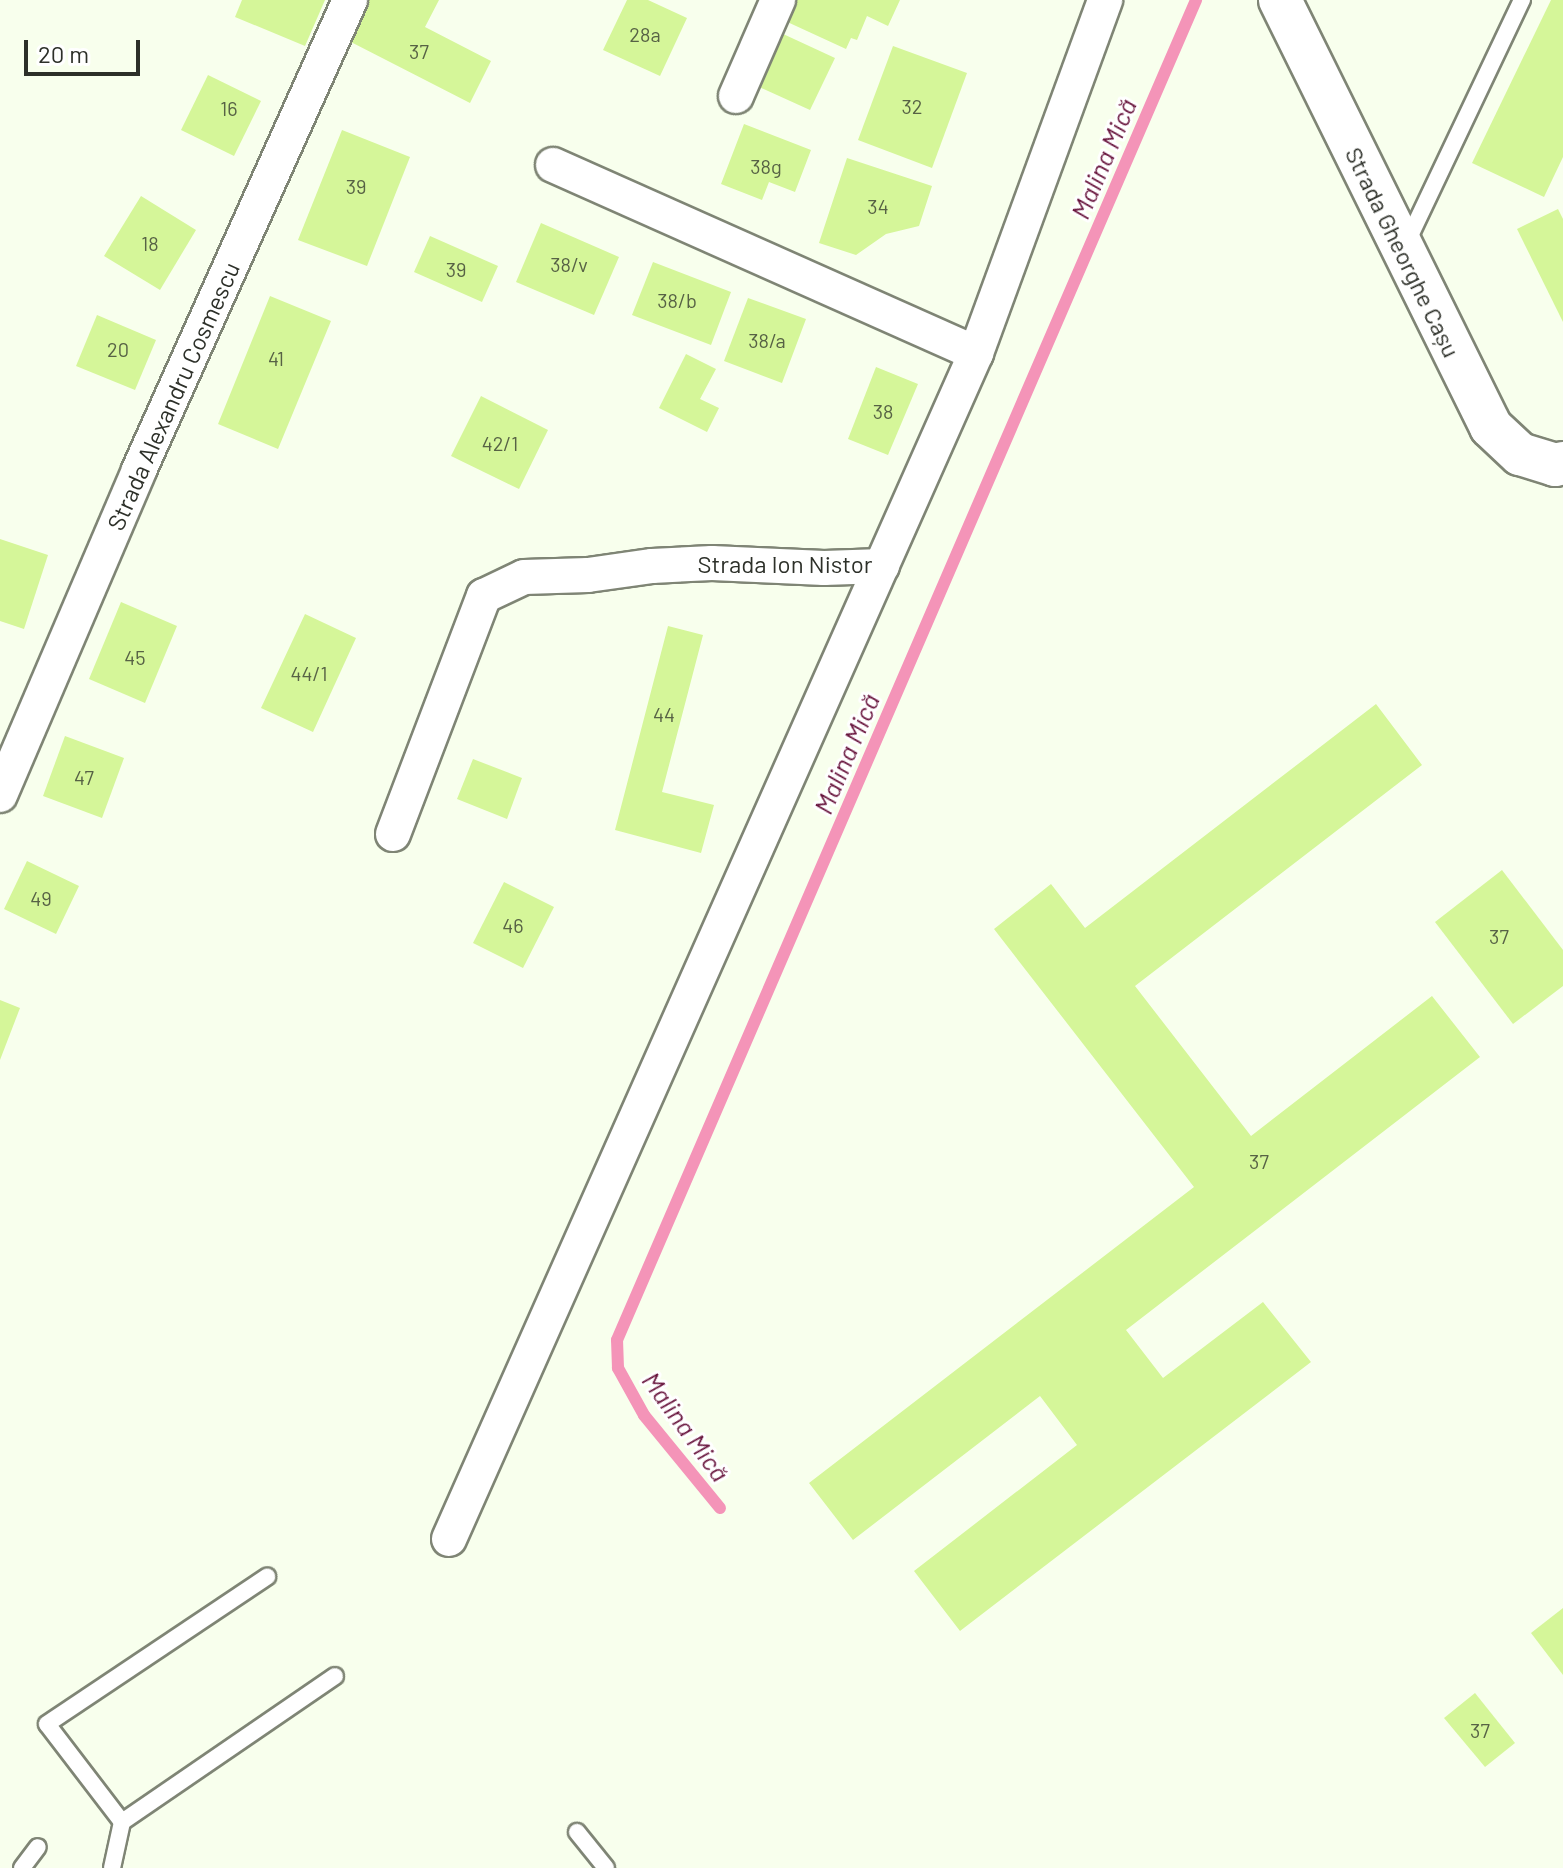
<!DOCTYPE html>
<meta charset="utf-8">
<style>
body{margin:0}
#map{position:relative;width:1563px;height:1868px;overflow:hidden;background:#f8ffed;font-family:Barlow,sans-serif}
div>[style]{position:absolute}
.stream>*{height:12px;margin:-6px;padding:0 6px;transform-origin:6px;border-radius:6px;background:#f494b8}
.building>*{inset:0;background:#d5f699}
.roads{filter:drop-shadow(2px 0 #7f8575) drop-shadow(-2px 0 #7f8575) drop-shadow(0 2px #7f8575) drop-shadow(0 -2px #7f8575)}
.service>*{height:16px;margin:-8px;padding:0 8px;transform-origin:8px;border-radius:8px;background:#fff}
.minor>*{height:34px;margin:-17px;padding:0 17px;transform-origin:17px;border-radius:17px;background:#fff}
.tertiary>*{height:42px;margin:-21px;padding:0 21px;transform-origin:21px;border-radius:21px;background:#fff}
span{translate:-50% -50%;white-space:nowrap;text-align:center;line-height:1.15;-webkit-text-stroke:6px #fff;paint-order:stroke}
.number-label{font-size:20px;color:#576245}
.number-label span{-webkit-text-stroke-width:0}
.street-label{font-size:24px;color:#2d3029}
.water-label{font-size:26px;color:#67133c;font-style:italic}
.scale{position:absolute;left:24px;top:40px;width:116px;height:36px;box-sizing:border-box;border:4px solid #2d3029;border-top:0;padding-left:10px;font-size:24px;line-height:28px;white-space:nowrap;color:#2d3029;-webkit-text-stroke:6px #fff;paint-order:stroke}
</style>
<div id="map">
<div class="stream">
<div style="left:720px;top:1508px;width:120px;rotate:-129.3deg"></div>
<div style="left:644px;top:1415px;width:54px;rotate:-119deg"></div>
<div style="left:618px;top:1368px;width:28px;rotate:-92deg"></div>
<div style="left:617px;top:1340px;width:1460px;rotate:-66.63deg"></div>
</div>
<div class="building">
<div style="clip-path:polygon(242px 0,325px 0,305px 46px,235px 17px)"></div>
<div style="clip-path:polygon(367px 0,439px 0,425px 27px,491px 61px,470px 103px,347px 40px)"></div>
<div style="clip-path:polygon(627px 0,648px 0,687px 18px,660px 76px,603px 50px)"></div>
<div style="clip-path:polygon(792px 0,900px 0,888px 26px,867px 16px,857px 40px,851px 38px,846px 49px,783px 20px)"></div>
<div style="clip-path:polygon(1551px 0,1563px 0,1563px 157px,1544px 197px,1472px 163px)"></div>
<div style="clip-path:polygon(781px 33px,835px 58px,810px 110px,757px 86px)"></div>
<div style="clip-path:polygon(893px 46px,967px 73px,932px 168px,858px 140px)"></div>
<div style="clip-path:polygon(208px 75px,261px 101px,234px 156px,181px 130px)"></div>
<div style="clip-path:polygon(744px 124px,811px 150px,795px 192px,769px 182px,762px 200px,721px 184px)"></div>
<div style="clip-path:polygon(342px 130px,410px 157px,367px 266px,298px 240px)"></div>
<div style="clip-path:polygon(847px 158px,932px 186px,919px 226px,886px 234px,856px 255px,819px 243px)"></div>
<div style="clip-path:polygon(141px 196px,196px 230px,160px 290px,104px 256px)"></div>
<div style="clip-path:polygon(1558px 209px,1563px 219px,1563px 322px,1517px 229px)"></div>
<div style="clip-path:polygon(541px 223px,619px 257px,594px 315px,516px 282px)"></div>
<div style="clip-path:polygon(430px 236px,498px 266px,482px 302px,414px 272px)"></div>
<div style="clip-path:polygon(653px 262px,731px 292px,711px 345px,632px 315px)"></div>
<div style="clip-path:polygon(270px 296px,331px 321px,278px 449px,218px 424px)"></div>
<div style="clip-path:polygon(748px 298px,806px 319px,782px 383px,724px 361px)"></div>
<div style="clip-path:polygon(97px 315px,156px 340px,135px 390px,76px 366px)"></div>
<div style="clip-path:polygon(686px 354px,716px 369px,700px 399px,719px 408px,707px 432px,659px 408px)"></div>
<div style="clip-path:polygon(876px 367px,918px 384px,888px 455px,848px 439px)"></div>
<div style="clip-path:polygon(481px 396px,548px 430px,519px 489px,451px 456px)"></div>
<div style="clip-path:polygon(0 539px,48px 555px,24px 629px,0 621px)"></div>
<div style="clip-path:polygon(121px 602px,177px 626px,145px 703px,89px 679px)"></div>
<div style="clip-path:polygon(305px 614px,356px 638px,313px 732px,261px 708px)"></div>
<div style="clip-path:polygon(668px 626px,703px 635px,662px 792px,714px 805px,701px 853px,615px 830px)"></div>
<div style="clip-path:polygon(1376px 704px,1422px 765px,1135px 986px,1251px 1136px,1432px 996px,1480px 1057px,1126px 1330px,1163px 1378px,1263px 1302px,1311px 1362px,960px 1631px,914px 1571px,1077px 1445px,1040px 1396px,853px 1540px,809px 1483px,1194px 1187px,994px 929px,1051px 884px,1085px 928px)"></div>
<div style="clip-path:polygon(65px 736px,124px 758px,102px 818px,43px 796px)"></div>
<div style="clip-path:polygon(473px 759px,522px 778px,507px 819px,457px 799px)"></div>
<div style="clip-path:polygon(27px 861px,79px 886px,56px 934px,4px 909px)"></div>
<div style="clip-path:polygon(1502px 870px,1563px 950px,1563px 986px,1513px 1024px,1435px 922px)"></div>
<div style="clip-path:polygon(504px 882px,554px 907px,523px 968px,473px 943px)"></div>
<div style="clip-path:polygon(0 1000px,20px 1008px,0 1060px)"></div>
<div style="clip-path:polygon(1563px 1608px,1563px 1675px,1531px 1633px)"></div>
<div style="clip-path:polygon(1475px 1693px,1515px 1743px,1485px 1767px,1444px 1718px)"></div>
</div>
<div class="roads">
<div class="service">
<div style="left:1407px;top:242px;width:268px;rotate:-64.6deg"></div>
<div style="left:122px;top:1822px;width:258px;rotate:-34.4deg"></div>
<div style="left:577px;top:1832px;width:46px;rotate:51.1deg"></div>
<div style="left:22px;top:1868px;width:26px;rotate:-53deg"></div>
<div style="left:112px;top:1868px;width:47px;rotate:-77.7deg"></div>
<div style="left:122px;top:1822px;width:123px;rotate:-127.4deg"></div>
<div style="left:47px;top:1724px;width:265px;rotate:-33.8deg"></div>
</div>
<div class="minor">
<div style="left:736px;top:96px;width:105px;rotate:-66.4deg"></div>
<div style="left:553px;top:165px;width:463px;rotate:24deg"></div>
<div style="left:0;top:795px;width:353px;rotate:-66.8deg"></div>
<div style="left:139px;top:470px;width:515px;rotate:-65.82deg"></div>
<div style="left:393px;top:834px;width:255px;rotate:-69.1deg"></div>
<div style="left:484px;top:596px;width:44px;rotate:-25.4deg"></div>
<div style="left:524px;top:577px;width:64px;rotate:-1.8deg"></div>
<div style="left:588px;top:575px;width:65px;rotate:-8deg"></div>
<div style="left:652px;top:566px;width:60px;rotate:-2.9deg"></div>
<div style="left:712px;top:563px;width:112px;rotate:2.6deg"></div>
<div style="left:824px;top:568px;width:58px;rotate:-2deg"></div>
<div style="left:449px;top:1539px;width:1298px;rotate:-66.04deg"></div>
<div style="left:976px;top:353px;width:376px;rotate:-69.9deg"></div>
</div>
<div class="tertiary">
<div style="left:1280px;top:0;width:476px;rotate:63.7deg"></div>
<div style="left:1491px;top:427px;width:40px;rotate:43deg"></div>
<div style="left:1520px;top:454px;width:37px;rotate:17deg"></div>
<div style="left:1555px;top:465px;width:8px;rotate:-14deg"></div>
</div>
</div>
<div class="number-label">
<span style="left:645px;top:34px">28a</span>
<span style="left:419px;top:51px">37</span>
<span style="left:912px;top:106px">32</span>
<span style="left:229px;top:108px">16</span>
<span style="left:766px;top:166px">38g</span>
<span style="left:356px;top:186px">39</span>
<span style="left:878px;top:206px">34</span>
<span style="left:150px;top:243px">18</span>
<span style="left:569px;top:264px">38/v</span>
<span style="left:456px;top:269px">39</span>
<span style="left:677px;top:300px">38/b</span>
<span style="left:767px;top:340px">38/a</span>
<span style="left:118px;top:349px">20</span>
<span style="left:276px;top:358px">41</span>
<span style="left:883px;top:411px">38</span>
<span style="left:500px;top:443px">42/1</span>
<span style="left:135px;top:657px">45</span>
<span style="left:309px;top:673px">44/1</span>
<span style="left:664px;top:714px">44</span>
<span style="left:84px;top:777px">47</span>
<span style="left:41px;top:898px">49</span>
<span style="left:513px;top:925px">46</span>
<span style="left:1499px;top:936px">37</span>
<span style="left:1259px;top:1161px">37</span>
<span style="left:1480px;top:1730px">37</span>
</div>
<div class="street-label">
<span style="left:1403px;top:252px;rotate:64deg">Strada Gheorghe Cașu</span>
<span style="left:173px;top:396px;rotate:-66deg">Strada Alexandru Cosmescu</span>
<span style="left:785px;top:564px">Strada Ion Nistor</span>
</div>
<div class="water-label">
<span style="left:1103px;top:159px;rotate:-67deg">Malina Mică</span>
<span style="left:846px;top:754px;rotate:-67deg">Malina Mică</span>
<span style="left:686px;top:1426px;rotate:54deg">Malina Mică</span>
</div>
<div class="scale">20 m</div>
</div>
